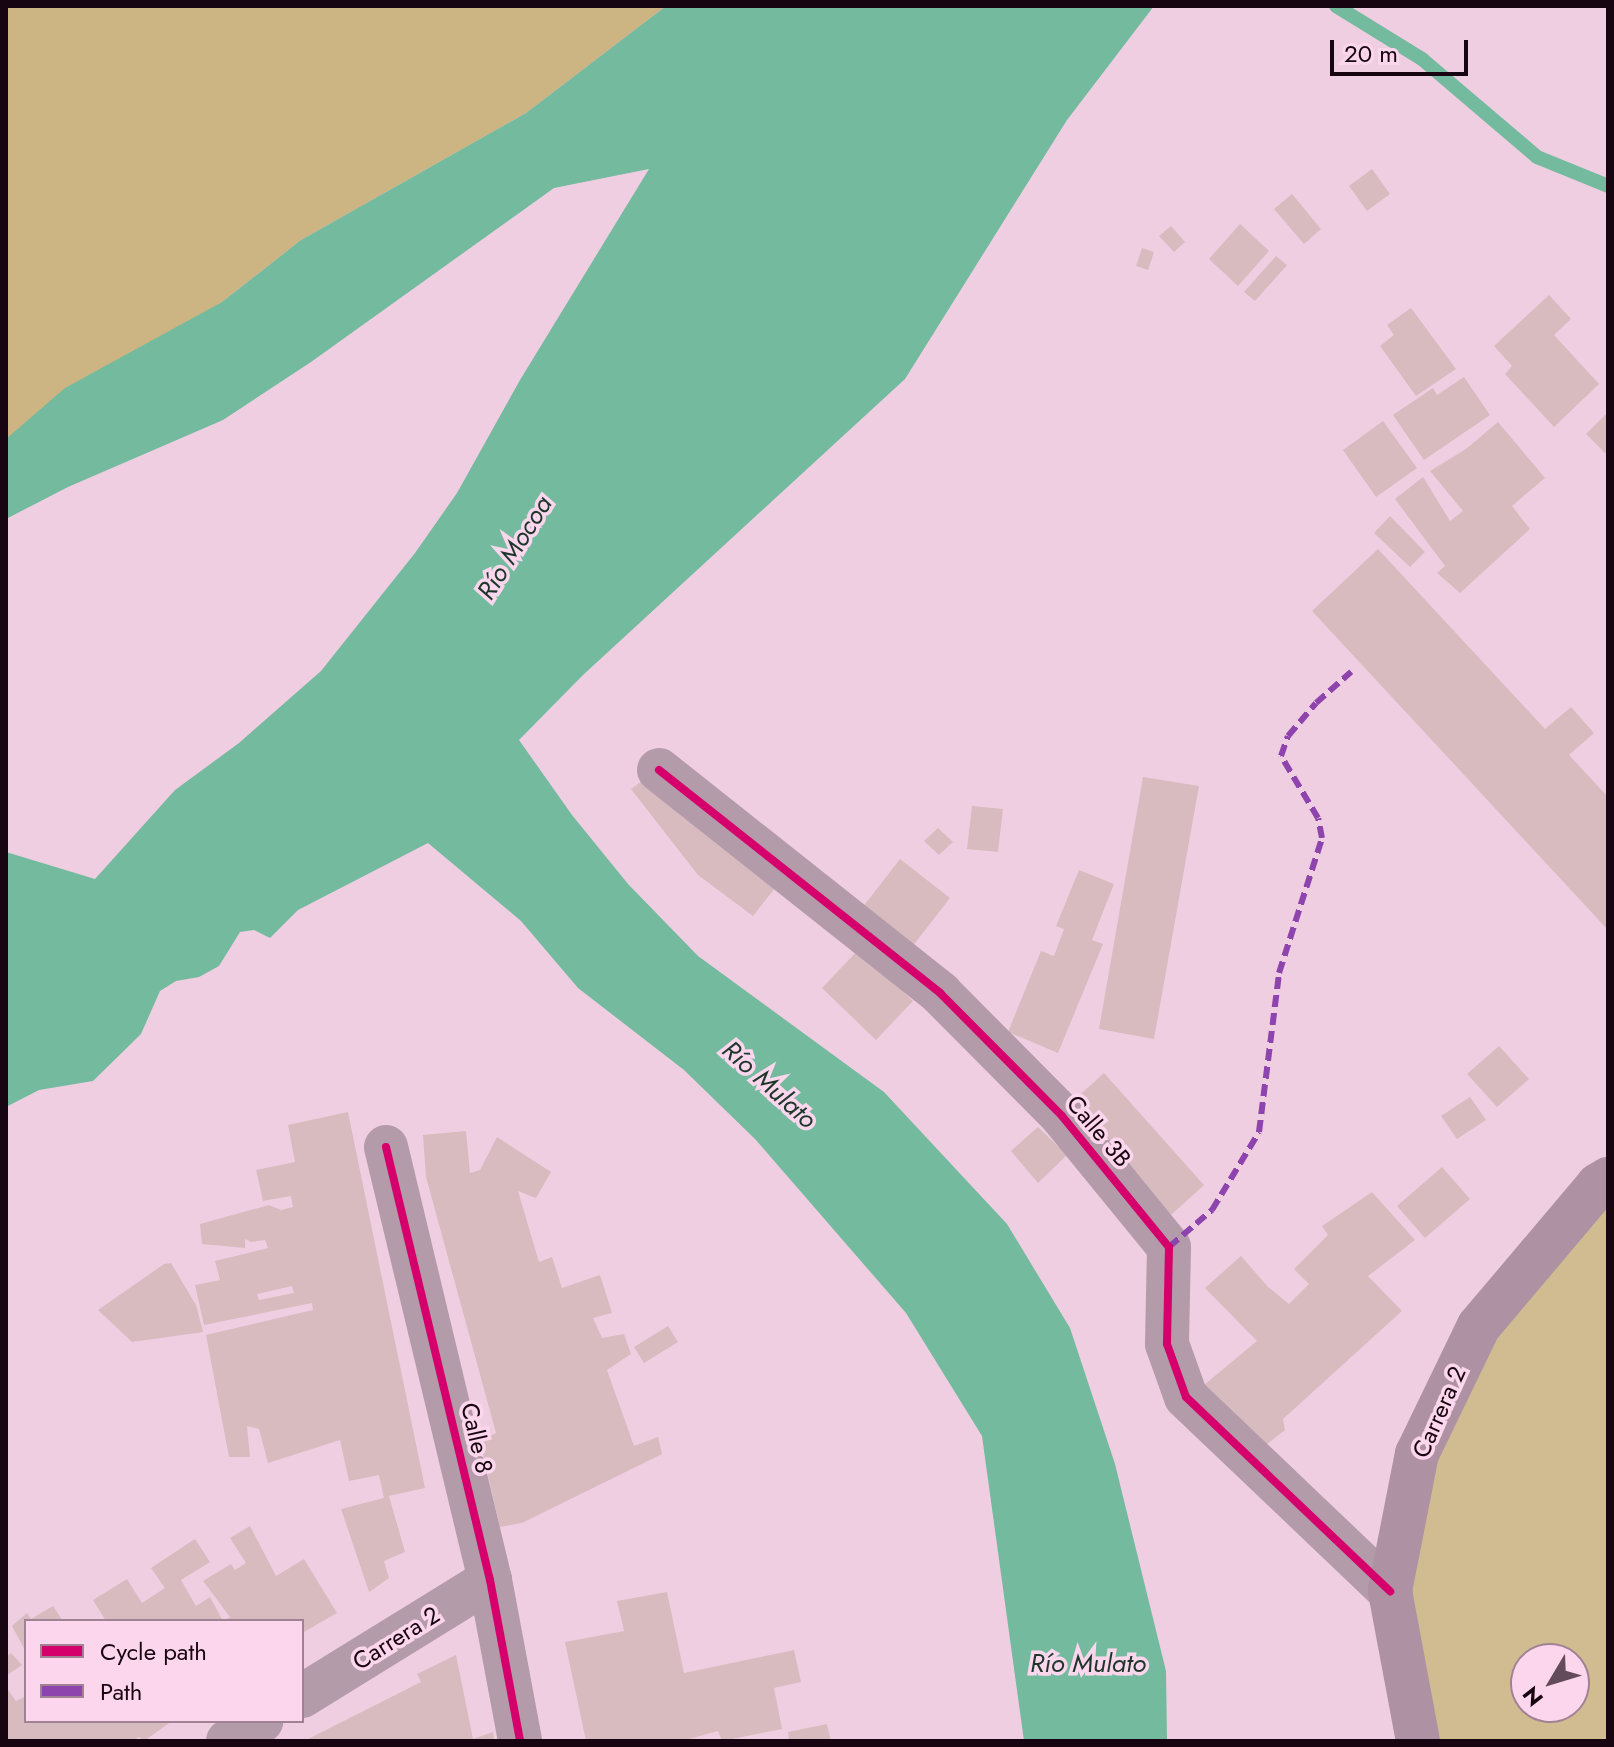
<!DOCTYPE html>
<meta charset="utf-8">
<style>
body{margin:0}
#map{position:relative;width:1614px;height:1747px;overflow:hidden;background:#f0cee2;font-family:Jost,sans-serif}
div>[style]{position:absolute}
.green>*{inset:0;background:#d1bb91}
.forest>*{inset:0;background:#ccb582}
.water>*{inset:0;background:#73ba9e}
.stream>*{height:14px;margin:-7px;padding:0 7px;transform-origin:7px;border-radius:7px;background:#73ba9e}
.building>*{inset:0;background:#d7bbbf}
.minor>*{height:44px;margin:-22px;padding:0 22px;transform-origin:22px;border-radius:22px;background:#b49baa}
.major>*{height:44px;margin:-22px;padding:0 22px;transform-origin:22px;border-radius:22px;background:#ae92a3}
.quiet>*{height:6px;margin-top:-3px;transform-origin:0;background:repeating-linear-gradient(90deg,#8e44ad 0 12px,transparent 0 18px)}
.cycleway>*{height:8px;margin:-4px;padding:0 4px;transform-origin:4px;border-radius:4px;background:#d6006c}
span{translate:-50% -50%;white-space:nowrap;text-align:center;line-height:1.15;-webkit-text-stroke:7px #fcd6ed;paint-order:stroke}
.street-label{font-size:24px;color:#180512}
.water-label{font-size:26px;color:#1d362a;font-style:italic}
.frame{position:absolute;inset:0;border:8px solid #180512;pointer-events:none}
.legend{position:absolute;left:24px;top:1619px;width:280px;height:104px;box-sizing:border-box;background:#fcd6ed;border:2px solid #a18295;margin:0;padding:10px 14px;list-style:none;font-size:24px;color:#180512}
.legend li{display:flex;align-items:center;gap:16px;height:40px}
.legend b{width:40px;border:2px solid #a18295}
.north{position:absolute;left:1510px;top:1643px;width:80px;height:80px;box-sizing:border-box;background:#fcd6ed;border:2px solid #a18295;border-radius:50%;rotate:232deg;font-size:22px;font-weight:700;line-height:32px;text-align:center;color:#180512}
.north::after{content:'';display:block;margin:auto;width:28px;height:36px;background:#644b5b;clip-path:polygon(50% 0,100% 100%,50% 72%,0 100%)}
.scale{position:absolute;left:1330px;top:40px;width:138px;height:36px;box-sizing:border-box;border:4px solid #180512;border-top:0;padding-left:10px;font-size:24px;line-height:28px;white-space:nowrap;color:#180512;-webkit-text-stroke:6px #fcd6ed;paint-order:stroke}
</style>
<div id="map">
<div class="green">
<div style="clip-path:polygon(evenodd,1608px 1179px,1608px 1741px,1418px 1741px,1390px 1591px,1417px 1454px,1608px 1179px,1526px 1659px,1574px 1659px,1574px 1707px,1526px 1707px,1526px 1659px)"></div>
</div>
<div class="forest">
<div style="clip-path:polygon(6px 6px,666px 6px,526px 113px,301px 240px,222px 302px,6px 439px)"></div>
</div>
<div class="water">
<div style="clip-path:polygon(666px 6px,1154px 6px,1067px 120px,905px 379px,583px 675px,519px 740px,572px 815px,628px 884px,698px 956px,884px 1092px,1007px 1224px,1070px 1328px,1115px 1464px,1166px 1671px,1167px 1741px,1024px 1741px,982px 1436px,906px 1313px,755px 1139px,684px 1070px,578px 988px,521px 921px,428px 843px,298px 910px,270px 938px,254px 930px,240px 932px,219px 966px,199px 977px,176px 981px,160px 991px,141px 1034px,93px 1081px,39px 1090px,6px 1107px,6px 852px,95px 879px,175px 790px,239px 743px,321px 671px,415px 553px,457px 493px,520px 380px,649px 169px,554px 188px,311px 362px,223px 420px,68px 487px,6px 519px,6px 439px,65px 388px,222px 302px,301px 240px,526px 113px)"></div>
</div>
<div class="stream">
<div style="left:1336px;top:6px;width:101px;rotate:31.6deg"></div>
<div style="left:1422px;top:59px;width:151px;rotate:40.4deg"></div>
<div style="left:1537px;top:157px;width:77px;rotate:22.2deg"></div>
</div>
<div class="building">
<div style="clip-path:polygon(1372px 169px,1390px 194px,1367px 211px,1349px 186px)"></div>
<div style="clip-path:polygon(1292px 194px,1321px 229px,1304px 244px,1274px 209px)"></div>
<div style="clip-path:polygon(1240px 224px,1269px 251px,1238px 286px,1209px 259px)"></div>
<div style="clip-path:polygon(1171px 226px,1185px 242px,1174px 252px,1159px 236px)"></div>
<div style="clip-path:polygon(1142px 248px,1154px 252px,1148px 270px,1136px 266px)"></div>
<div style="clip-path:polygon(1276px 256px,1287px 265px,1255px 301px,1244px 292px)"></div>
<div style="clip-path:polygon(1549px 295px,1571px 319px,1554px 335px,1599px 384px,1554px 427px,1505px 374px,1512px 366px,1494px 346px)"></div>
<div style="clip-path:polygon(1411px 308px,1456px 369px,1416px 396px,1380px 346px,1394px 335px,1387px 325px)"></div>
<div style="clip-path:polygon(1464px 377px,1490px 415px,1424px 460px,1393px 415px,1433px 388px,1437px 395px)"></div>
<div style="clip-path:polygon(1608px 412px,1608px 450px,1605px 453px,1586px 434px)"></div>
<div style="clip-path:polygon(1383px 421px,1417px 468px,1376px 497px,1343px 450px)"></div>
<div style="clip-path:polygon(1498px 422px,1545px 478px,1512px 506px,1530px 529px,1460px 593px,1437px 573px,1445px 566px,1395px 499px,1423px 477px,1450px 521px,1463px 511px,1430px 471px,1466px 449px)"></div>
<div style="clip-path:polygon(1390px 516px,1425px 552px,1410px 567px,1374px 533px)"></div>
<div style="clip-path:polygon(1378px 549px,1545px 729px,1571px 707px,1594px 733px,1569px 755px,1608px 797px,1608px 930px,1312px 611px)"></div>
<div style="clip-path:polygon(658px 770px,779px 883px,753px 916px,698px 875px,631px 789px)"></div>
<div style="clip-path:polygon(1143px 777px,1199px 786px,1154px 1039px,1099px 1029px)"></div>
<div style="clip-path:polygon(972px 806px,1003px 809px,998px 852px,967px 849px)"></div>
<div style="clip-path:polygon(938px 828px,953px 842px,939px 855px,924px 841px)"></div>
<div style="clip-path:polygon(900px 859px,950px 898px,912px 947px,862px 908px)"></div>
<div style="clip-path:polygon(1079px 870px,1114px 884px,1092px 940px,1103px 944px,1058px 1053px,1008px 1032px,1041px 951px,1054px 956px,1064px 929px,1056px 926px)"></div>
<div style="clip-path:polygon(859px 949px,913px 1001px,876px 1040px,822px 988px)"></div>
<div style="clip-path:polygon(1499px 1046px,1529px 1079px,1497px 1107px,1467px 1074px)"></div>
<div style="clip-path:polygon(1104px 1073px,1204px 1185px,1171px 1215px,1071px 1103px)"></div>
<div style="clip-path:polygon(1470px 1097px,1486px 1120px,1457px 1139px,1441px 1116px)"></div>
<div style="clip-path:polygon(evenodd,348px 1112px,425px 1488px,389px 1496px,405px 1552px,384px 1561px,389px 1578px,369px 1592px,341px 1509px,384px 1498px,379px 1475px,349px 1481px,340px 1440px,268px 1463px,259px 1429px,247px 1426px,250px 1457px,229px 1457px,206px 1335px,313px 1310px,312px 1303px,204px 1325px,195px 1285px,220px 1280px,215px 1261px,268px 1248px,265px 1240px,251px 1242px,245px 1239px,245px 1248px,202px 1244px,200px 1224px,269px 1205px,281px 1210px,293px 1207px,291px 1196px,263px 1201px,256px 1170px,295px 1162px,288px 1125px,348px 1112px,292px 1286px,294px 1293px,259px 1300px,257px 1294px,292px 1286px)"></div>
<div style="clip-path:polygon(1038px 1127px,1067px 1155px,1038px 1183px,1011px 1151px)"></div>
<div style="clip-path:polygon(466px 1131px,470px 1173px,480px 1170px,497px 1137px,551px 1172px,536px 1198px,518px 1191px,539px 1262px,552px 1257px,562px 1288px,600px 1275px,612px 1313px,593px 1318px,602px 1338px,624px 1334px,631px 1354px,607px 1370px,634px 1446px,658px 1437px,662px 1454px,522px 1523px,500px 1527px,480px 1441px,496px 1433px,426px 1177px,423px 1135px)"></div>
<div style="clip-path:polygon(1442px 1167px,1470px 1199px,1425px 1238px,1397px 1206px)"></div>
<div style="clip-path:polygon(1372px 1192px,1415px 1240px,1368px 1276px,1402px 1311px,1283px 1419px,1285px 1430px,1262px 1448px,1204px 1385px,1257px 1341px,1205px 1288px,1241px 1256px,1268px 1287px,1289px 1304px,1309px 1284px,1294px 1269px,1328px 1235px,1322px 1226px)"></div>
<div style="clip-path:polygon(171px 1263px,196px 1305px,203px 1332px,132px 1342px,98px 1310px,164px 1264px)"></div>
<div style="clip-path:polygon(668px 1326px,678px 1342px,644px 1363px,634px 1347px)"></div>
<div style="clip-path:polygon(250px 1526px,276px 1576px,304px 1559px,337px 1613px,302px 1633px,302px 1621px,223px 1621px,230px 1617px,203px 1581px,231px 1564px,235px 1570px,246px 1563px,230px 1538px)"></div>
<div style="clip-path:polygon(195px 1539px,210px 1562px,181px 1580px,196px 1606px,210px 1597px,223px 1621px,106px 1621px,93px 1600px,127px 1579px,142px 1603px,165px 1588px,151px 1568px)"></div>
<div style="clip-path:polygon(667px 1592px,684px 1673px,794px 1650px,801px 1682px,774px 1688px,782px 1729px,722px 1741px,718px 1731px,682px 1741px,586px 1741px,565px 1642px,624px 1631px,617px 1601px)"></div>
<div style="clip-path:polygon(53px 1606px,63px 1621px,26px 1621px,26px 1652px,12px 1626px,27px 1613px,31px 1619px)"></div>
<div style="clip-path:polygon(11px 1653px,22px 1665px,6px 1676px,6px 1657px)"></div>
<div style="clip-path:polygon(456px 1655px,473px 1739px,493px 1732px,494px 1741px,304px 1741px,421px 1682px,417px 1674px)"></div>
<div style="clip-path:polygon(6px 1687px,16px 1701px,26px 1696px,26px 1721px,172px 1721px,144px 1741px,139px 1737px,133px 1741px,6px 1741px)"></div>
<div style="clip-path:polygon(827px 1724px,831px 1741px,789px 1741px,788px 1732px)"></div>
</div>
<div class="minor">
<div style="left:659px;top:770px;width:359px;rotate:38.4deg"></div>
<div style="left:940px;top:993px;width:173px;rotate:45.2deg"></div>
<div style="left:1062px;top:1116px;width:169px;rotate:50.8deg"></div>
<div style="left:1169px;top:1247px;width:97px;rotate:91.2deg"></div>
<div style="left:1167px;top:1344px;width:56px;rotate:70.3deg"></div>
<div style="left:1186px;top:1397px;width:282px;rotate:43.6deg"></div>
<div style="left:386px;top:1147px;width:445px;rotate:76.5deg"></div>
<div style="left:490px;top:1580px;width:164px;rotate:79.4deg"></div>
<div style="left:302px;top:1696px;width:221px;rotate:-31.7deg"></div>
<div style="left:228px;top:1741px;width:39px;rotate:-31deg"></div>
</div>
<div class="major">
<div style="left:1418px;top:1741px;width:153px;rotate:-100.6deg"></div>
<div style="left:1390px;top:1591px;width:140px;rotate:-78.9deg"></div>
<div style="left:1417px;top:1454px;width:142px;rotate:-64.2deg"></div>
<div style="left:1479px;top:1326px;width:185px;rotate:-49.8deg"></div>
<div style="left:1598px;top:1185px;width:12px;rotate:-31deg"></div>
</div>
<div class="quiet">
<div style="left:1169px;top:1247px;width:57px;rotate:-40.7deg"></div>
<div style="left:1212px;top:1210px;width:91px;rotate:-58.9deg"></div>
<div style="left:1259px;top:1132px;width:160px;rotate:-82.8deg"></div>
<div style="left:1279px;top:973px;width:142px;rotate:-72.3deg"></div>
<div style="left:1322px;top:838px;width:20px;rotate:-101deg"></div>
<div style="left:1318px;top:818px;width:72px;rotate:-120.8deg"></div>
<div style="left:1281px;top:756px;width:21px;rotate:-71deg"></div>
<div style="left:1288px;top:736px;width:43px;rotate:-49.7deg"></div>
<div style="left:1316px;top:703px;width:47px;rotate:-41.5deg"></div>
</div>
<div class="cycleway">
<div style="left:659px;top:770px;width:359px;rotate:38.4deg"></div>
<div style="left:940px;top:993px;width:173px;rotate:45.2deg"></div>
<div style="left:1062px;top:1116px;width:169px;rotate:50.8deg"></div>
<div style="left:1169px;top:1247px;width:97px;rotate:91.2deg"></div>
<div style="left:1167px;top:1344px;width:56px;rotate:70.3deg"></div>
<div style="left:1186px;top:1397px;width:282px;rotate:43.6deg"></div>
<div style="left:386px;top:1147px;width:445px;rotate:76.5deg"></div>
<div style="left:490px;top:1580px;width:164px;rotate:79.4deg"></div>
</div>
<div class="street-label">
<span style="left:1099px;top:1131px;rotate:50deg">Calle 3B</span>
<span style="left:1439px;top:1412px;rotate:-66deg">Carrera 2</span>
<span style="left:477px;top:1438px;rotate:77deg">Calle 8</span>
<span style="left:396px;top:1638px;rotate:-32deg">Carrera 2</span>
</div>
<div class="water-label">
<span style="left:515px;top:548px;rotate:-58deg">Río Mocoa</span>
<span style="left:769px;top:1085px;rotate:42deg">Río Mulato</span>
<span style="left:1088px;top:1664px">Río Mulato</span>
</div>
<div class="frame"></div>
<ul class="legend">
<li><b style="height:10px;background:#d6006c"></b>Cycle path</li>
<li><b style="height:10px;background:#8e44ad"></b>Path</li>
</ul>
<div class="north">N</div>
<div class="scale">20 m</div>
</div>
